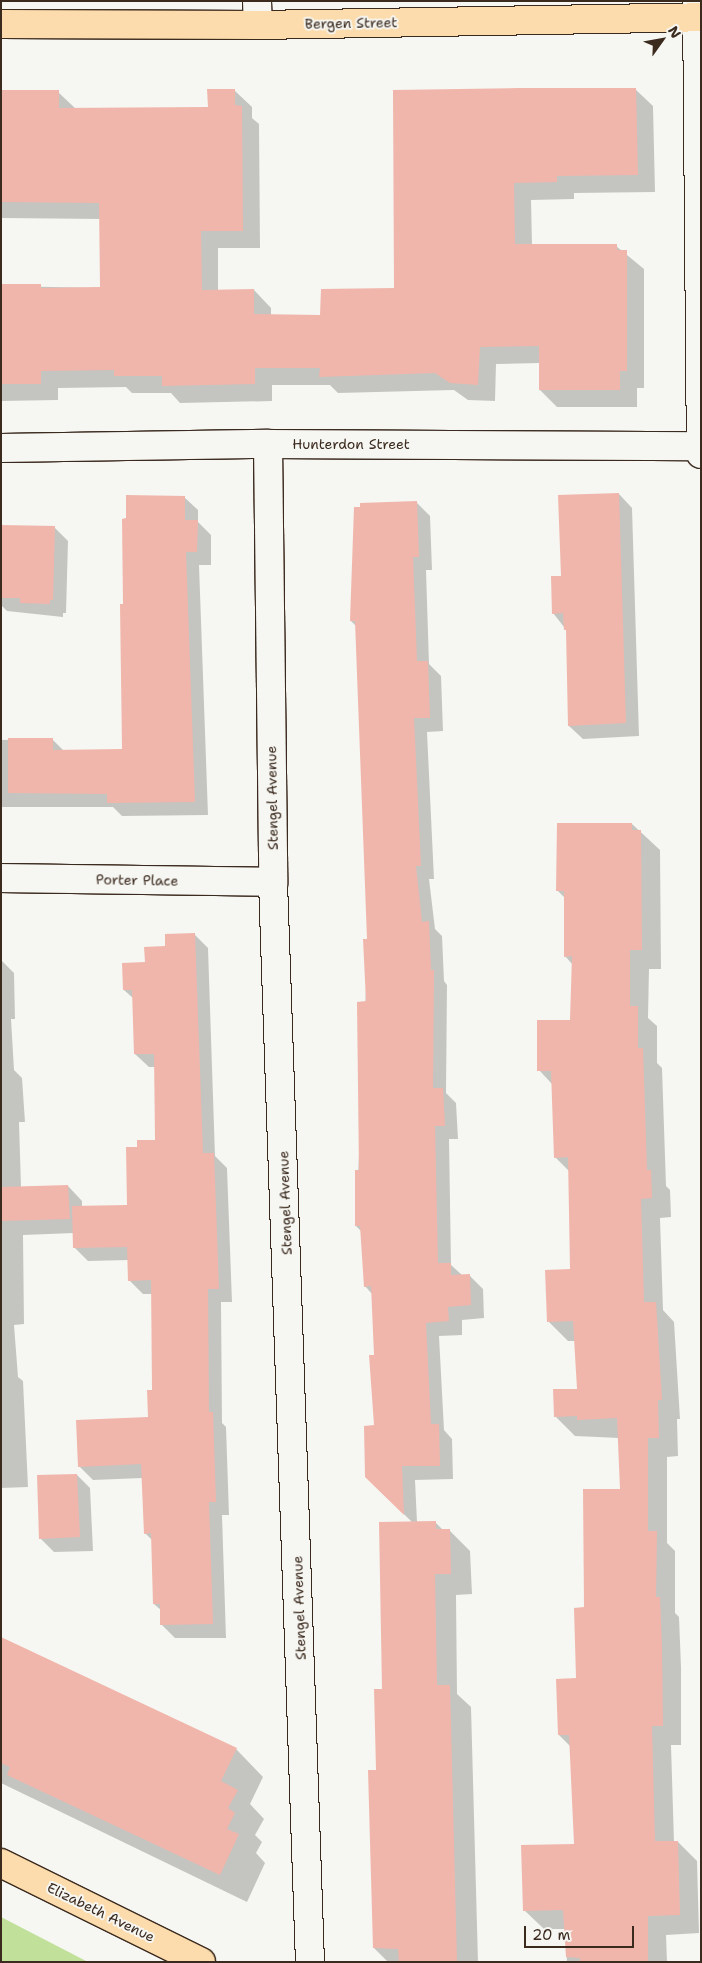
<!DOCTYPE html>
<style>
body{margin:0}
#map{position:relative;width:702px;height:1963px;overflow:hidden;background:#f6f6f2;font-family:"Shantell Sans",sans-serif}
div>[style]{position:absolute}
.green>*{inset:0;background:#c1e19a}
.shadow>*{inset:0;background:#0003}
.building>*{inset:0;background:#f1b6ab}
.roads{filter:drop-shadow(1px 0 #3b2a1e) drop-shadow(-1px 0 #3b2a1e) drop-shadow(0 1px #3b2a1e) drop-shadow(0 -1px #3b2a1e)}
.minor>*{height:28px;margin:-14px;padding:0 14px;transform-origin:14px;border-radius:14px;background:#f6f6f2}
.major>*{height:28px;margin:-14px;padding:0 14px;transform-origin:14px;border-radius:14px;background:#fcdcac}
span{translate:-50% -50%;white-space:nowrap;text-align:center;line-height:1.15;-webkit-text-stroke:4px #f6f6f2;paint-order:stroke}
.street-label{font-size:14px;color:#3b2a1e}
.frame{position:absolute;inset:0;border:2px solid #3b2a1e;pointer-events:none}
.north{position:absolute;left:637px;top:15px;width:50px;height:50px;-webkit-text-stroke:4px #f6f6f2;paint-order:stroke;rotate:58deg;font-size:14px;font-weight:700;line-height:20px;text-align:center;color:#3b2a1e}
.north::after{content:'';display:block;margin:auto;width:18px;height:22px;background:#3b2a1e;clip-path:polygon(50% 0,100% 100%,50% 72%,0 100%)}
.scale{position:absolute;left:524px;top:1926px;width:110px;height:22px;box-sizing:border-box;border:2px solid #3b2a1e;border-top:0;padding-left:6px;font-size:15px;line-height:18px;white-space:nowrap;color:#3b2a1e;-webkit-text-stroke:4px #f6f6f2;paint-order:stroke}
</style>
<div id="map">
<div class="green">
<div style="clip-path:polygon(1px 1917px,88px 1962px,1px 1962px)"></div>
</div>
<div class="shadow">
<div style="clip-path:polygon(635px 89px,653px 106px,655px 192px,574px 193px,574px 199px,531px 200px,532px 245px,616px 246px,644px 269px,644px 388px,637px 388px,637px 407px,557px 407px,540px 390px,540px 363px,496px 364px,495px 401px,468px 400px,454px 390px,338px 393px,330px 385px,272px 385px,272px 401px,180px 403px,171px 393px,132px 393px,126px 387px,58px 388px,58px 400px,1px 401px,1px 286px,102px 288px,101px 219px,1px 218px,1px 92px,58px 92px,76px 109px,209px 108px,234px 90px,252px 107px,252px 118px,259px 124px,260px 248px,218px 248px,218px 291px,254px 290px,271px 308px,271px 315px,322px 316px,395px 290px,394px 92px)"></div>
<div style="clip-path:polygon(619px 494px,632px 508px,639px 736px,583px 739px,569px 726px,568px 632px,553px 613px,562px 577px)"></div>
<div style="clip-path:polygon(184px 497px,198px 510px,198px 522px,211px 535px,211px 565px,199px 565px,208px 815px,122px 816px,113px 807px,1px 807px,1px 740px,52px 739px,64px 751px,123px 750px,124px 605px)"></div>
<div style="clip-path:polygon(416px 502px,430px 516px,432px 570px,426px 570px,429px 664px,441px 676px,443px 731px,427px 732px,434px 879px,429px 879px,435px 929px,442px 936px,444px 981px,447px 985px,446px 1093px,456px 1103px,458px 1139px,449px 1139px,451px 1265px,462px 1275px,469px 1275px,483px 1289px,484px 1318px,462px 1320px,462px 1335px,439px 1336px,444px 1430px,452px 1439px,453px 1479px,415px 1480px,417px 1522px,435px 1522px,443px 1530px,449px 1530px,470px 1551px,472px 1594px,456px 1595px,457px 1694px,471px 1707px,478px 1962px,388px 1962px,374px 1948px,377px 1771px,384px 1691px,413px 1523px,366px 1477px,375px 1427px,375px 1356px,372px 1294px,365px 1286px,362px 1232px,356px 1226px,368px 940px,356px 626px,351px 621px,361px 508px)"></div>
<div style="clip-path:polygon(1px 526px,54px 527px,68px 541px,66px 613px,63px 613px,63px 617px,7px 611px,1px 605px)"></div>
<div style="clip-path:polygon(632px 824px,660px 850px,661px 969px,649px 969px,648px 1018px,657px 1026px,657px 1063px,662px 1068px,666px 1186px,670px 1190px,671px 1217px,660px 1218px,663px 1310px,674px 1322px,680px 1419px,677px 1419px,678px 1456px,667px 1457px,667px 1543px,675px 1551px,675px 1613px,679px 1617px,681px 1667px,681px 1745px,671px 1745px,674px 1842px,678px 1842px,697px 1861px,699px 1933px,666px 1935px,667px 1962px,567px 1962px,565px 1929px,544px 1929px,524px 1910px,575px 1845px,571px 1747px,559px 1735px,578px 1680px,586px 1609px,621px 1490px,619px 1438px,575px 1436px,555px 1416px,578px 1390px,575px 1341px,568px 1341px,549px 1322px,572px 1270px,570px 1172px,555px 1157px,552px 1084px,539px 1070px,571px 1022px,573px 965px,565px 956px,566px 899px,557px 890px)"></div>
<div style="clip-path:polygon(194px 934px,208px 948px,215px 1156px,227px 1168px,232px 1302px,221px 1302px,222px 1423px,226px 1427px,229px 1515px,222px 1515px,226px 1638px,175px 1638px,162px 1625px,162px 1611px,154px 1604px,152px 1540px,145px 1533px,143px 1478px,93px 1480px,80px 1467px,149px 1418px,153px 1391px,152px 1294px,143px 1294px,130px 1281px,129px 1260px,88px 1261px,74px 1247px,74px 1233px,23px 1235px,24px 1324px,14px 1325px,18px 1377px,23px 1381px,28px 1487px,1px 1488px,1px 960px,14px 973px,15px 1019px,11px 1019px,14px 1070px,22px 1078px,25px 1122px,19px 1122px,21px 1187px,68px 1186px,82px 1201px,82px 1207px,128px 1206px,138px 1148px,156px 1141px,155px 1067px,149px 1067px,135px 1054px,134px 999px,124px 990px,146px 963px,166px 947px)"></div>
<div style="clip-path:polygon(77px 1475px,90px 1488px,93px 1551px,54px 1552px,40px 1538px)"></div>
<div style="clip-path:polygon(1px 1639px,236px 1749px,263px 1777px,250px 1804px,264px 1819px,255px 1835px,262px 1842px,256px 1853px,265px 1863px,247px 1902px,1px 1783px)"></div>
</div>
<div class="building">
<div style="clip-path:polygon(518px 88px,636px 88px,638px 175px,557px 176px,557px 182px,514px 183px,515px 244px,617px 244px,617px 250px,627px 250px,627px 371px,620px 371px,620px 390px,539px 390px,539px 346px,480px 347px,478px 385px,450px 383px,435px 373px,319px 377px,320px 368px,255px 368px,255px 384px,162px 386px,162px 376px,114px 376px,114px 370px,41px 371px,41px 384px,1px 384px,1px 284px,41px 284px,41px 288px,100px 287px,99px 203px,1px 202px,1px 90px,59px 90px,59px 108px,208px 107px,207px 89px,235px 89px,235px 105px,242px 106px,243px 231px,201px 231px,202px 290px,254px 289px,254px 314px,320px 315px,321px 289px,394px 288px,393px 90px)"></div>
<div style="clip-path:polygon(619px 493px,626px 723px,568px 726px,566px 630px,564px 630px,563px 613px,552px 614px,551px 576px,561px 576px,558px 495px)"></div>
<div style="clip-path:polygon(126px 495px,185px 496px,185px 520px,198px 520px,197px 552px,186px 552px,195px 802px,107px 803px,107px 794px,8px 793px,8px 738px,53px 738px,53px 750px,122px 749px,120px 604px,123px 604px,122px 519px,126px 518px)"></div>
<div style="clip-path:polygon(417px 501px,419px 557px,413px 557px,417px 661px,428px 661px,430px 718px,414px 718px,421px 866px,416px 866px,422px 922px,429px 921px,431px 970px,434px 970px,433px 1088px,443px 1088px,445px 1126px,435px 1126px,438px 1263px,451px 1263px,451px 1275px,470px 1274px,471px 1305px,448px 1307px,449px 1321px,426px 1323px,431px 1424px,439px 1424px,440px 1466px,402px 1466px,404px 1515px,365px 1477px,364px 1426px,374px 1425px,369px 1355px,374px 1355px,371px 1286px,364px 1287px,360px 1226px,355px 1226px,355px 1170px,359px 1170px,357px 1002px,366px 1001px,363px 939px,367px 939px,355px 621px,350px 621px,354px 507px,360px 507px,360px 503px)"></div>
<div style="clip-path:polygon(1px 525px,55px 526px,53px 600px,50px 600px,50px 604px,20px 603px,20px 598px,1px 598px)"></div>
<div style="clip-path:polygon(557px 823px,632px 823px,632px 830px,641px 830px,642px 950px,630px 950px,630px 1006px,638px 1006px,638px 1048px,643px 1048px,647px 1170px,651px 1170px,652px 1198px,641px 1199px,644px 1302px,656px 1302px,662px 1400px,658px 1400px,659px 1438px,648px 1438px,648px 1531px,657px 1531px,656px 1597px,660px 1597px,662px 1647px,663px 1726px,652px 1726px,655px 1841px,678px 1841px,680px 1915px,648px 1916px,648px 1962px,580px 1962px,580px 1958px,566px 1957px,563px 1910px,523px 1911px,521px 1845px,574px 1844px,569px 1735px,558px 1735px,556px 1679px,576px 1678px,574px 1608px,584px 1607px,583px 1489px,620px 1489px,617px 1418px,577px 1420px,577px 1416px,554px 1417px,553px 1389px,577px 1389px,573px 1321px,547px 1322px,545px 1270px,570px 1269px,568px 1157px,554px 1158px,551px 1071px,537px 1071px,537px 1020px,570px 1020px,572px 956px,564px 957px,564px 891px,556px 891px)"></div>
<div style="clip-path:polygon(195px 933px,203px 1153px,214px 1153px,219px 1289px,208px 1289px,209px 1412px,213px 1412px,216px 1502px,209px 1502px,213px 1624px,160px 1625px,160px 1604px,153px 1604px,151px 1533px,144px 1534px,141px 1464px,78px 1467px,76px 1420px,148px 1417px,147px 1390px,152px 1390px,151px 1280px,128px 1281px,127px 1247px,73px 1248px,72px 1206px,127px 1205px,126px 1147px,137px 1147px,137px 1140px,155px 1140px,154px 1054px,134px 1054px,132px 990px,123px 990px,122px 963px,145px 962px,144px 947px,165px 946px,165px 934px)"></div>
<div style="clip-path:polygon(68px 1185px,70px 1219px,1px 1221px,1px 1187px)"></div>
<div style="clip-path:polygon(77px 1474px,80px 1537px,39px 1539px,37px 1475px)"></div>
<div style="clip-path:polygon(436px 1521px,436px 1529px,450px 1529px,451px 1574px,435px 1574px,437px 1685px,450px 1685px,457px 1962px,399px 1962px,398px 1949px,373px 1948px,368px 1770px,376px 1770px,374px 1689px,382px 1689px,379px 1522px)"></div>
<div style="clip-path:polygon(1px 1637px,237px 1748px,221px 1781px,238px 1790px,228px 1808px,235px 1813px,227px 1829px,239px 1834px,220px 1875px,7px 1775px,10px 1767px,1px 1763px)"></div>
</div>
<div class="roads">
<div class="minor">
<div style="left:257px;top:1px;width:24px;rotate:88deg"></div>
<div style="left:697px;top:1px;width:453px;rotate:89.5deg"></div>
<div style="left:268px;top:444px;width:438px;rotate:89.3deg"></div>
<div style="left:273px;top:882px;width:1081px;rotate:88.04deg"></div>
<div style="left:1px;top:448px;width:267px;rotate:-0.9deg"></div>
<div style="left:268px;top:444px;width:433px;rotate:0.3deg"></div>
<div style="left:1px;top:878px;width:272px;rotate:0.8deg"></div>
</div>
<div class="major">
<div style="left:1px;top:24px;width:257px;rotate:0.2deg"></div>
<div style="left:258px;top:25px;width:443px;rotate:-1deg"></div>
<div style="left:1px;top:1863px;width:223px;rotate:26.3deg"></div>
</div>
</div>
<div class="street-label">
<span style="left:351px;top:23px;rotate:-1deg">Bergen Street</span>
<span style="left:351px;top:444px">Hunterdon Street</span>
<span style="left:272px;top:798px;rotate:-91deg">Stengel Avenue</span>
<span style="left:137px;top:880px;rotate:1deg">Porter Place</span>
<span style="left:285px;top:1203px;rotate:-92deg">Stengel Avenue</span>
<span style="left:299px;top:1608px;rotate:-92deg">Stengel Avenue</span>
<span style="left:101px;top:1912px;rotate:26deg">Elizabeth Avenue</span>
</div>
<div class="frame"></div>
<div class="north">N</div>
<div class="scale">20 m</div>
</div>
